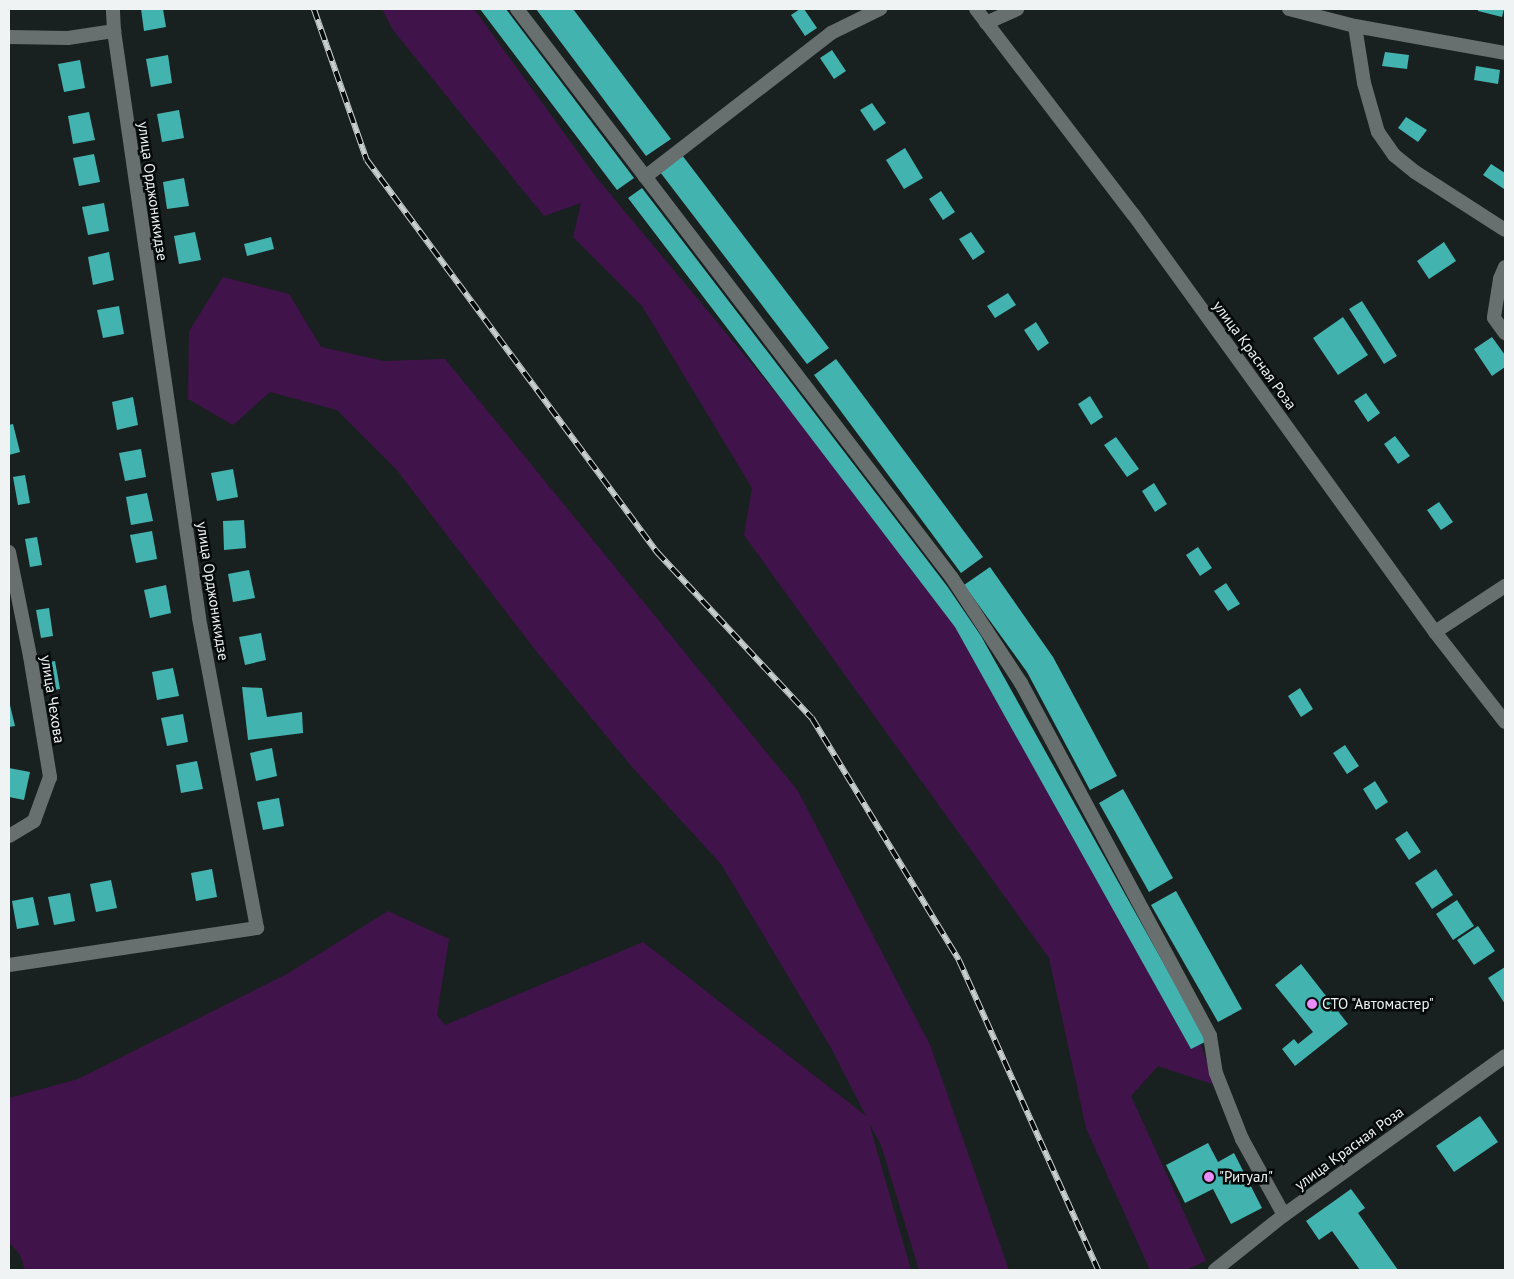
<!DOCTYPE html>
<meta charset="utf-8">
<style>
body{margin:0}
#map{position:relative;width:1514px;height:1279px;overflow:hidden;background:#192020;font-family:"PT Sans",sans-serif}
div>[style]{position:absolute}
.green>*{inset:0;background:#41134b}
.building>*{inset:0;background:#42b3af}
.street>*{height:14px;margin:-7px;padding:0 7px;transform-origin:7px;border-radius:7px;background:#676f6f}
.rail>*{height:5.5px;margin-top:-2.75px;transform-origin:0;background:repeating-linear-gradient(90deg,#060909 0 11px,#c9cece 0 22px);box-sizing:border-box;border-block:1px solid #c9cece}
.dots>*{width:14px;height:14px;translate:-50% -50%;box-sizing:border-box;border:2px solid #060909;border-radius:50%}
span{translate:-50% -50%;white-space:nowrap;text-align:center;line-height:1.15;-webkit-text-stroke:5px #060909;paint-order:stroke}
.street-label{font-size:15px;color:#eff3f3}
.poi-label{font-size:15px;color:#eff3f3}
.left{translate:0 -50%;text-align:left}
.frame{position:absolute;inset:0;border:10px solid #eff3f3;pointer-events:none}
</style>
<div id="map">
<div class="green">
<div style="clip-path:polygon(382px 9px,474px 9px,596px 177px,961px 615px,1201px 1045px,1215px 1085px,1158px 1066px,1131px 1096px,1206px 1261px,1186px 1270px,1150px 1270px,1086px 1128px,1049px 958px,744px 535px,752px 488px,642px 306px,573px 237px,581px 203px,544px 216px,393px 30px)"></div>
<div style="clip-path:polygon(223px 277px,289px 294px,321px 347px,384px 361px,445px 359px,798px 791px,930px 1045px,1009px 1270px,919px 1270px,881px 1145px,869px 1123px,911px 1270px,25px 1270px,20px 1255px,9px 1242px,9px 1098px,78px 1079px,287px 974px,388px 911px,449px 939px,437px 1015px,445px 1025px,643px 942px,866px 1116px,831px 1048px,721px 864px,633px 768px,540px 656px,396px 469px,337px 410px,270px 392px,233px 425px,188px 399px,189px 331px)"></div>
</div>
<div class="building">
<div style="clip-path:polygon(141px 9px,163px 9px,166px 27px,144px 31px)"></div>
<div style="clip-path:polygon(480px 9px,506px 9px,634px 178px,617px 190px)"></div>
<div style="clip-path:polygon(536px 9px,573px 9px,671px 139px,646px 156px)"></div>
<div style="clip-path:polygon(800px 9px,804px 9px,817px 28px,805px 36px,791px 15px)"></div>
<div style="clip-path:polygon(1478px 9px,1504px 9px,1502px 17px,1478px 11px)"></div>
<div style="clip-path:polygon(832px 50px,846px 71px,834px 79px,820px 58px)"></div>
<div style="clip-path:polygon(1385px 52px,1409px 55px,1407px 69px,1382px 66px)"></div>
<div style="clip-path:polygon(168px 55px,172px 83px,151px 87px,146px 59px)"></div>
<div style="clip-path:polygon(80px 60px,85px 88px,64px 92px,58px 64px)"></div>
<div style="clip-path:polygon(1476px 66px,1500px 70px,1498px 84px,1474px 80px)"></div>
<div style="clip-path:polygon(872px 103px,886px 123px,874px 131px,860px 110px)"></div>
<div style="clip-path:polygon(179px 110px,184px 138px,162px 142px,157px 114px)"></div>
<div style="clip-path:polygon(89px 112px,95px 140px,73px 144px,68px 116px)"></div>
<div style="clip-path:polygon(1406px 117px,1427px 130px,1418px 142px,1398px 128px)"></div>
<div style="clip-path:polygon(905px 148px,923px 178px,904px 189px,886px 160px)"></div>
<div style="clip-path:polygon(94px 154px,100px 182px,79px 186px,73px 158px)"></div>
<div style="clip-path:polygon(682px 155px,829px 348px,807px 364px,660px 172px)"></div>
<div style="clip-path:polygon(1491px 164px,1505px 173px,1504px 189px,1483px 175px)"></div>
<div style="clip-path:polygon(184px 178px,189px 206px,167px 209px,163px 182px)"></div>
<div style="clip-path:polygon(642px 188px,947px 586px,981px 636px,1207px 1041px,1191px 1049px,955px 627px,628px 198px)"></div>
<div style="clip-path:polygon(941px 191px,955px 212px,943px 220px,929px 199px)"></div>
<div style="clip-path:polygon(104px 203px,109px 231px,88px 235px,82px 207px)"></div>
<div style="clip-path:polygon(195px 232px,201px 260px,179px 264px,174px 236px)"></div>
<div style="clip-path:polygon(971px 232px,985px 252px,973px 260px,959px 239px)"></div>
<div style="clip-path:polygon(271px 237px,274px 249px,247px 256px,244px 244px)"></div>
<div style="clip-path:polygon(1444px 242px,1456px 261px,1429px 279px,1417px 261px)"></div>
<div style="clip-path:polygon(109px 252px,114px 280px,93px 285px,88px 257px)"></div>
<div style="clip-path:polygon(1008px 293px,1016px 305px,995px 318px,987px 306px)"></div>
<div style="clip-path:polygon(1362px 301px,1397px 356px,1384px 364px,1349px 309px)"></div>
<div style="clip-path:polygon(119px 306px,124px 334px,103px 338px,97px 310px)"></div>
<div style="clip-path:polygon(1343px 317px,1368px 355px,1338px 375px,1313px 338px)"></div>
<div style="clip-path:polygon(1036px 322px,1049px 343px,1038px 351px,1024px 330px)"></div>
<div style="clip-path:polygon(1492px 337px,1505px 355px,1505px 367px,1492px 376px,1474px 349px)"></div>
<div style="clip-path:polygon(836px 359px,983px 557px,961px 573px,814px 375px)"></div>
<div style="clip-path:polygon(1366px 393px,1380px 413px,1368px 422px,1354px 401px)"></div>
<div style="clip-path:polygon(1090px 396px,1103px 417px,1091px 425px,1078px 404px)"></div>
<div style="clip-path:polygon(133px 397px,138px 425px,117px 430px,112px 402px)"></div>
<div style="clip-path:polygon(13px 424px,20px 452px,9px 455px,9px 425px)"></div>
<div style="clip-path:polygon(1395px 436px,1410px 456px,1398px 464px,1384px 444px)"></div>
<div style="clip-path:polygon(1116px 437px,1139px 469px,1127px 477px,1104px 445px)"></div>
<div style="clip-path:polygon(141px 449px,146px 477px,125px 481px,119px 453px)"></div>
<div style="clip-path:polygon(233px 469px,238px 497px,217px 501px,211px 473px)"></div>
<div style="clip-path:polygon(25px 475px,30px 503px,18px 505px,13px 477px)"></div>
<div style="clip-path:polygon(1154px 483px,1167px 504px,1155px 512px,1142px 491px)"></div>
<div style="clip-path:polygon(147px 493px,153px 521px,131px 525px,126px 497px)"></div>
<div style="clip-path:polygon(1439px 502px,1453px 522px,1441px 530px,1427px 510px)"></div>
<div style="clip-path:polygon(244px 520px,246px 548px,224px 550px,223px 521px)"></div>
<div style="clip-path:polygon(152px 531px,157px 559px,136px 563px,130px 535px)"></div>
<div style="clip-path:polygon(37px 537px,42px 565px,30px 567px,25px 539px)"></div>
<div style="clip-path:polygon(1198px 547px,1212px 568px,1200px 576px,1186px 555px)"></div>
<div style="clip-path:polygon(990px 567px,1053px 657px,1117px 776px,1090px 790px,1027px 672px,964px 585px)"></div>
<div style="clip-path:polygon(249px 570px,255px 598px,233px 602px,228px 574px)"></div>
<div style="clip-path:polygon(1226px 583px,1240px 604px,1228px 611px,1214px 591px)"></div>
<div style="clip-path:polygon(166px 585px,171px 613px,150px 618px,144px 590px)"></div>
<div style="clip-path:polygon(49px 608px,53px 636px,41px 638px,36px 610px)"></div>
<div style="clip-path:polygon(261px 633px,266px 660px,245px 665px,239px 637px)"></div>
<div style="clip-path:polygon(55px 661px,60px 689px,48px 691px,43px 663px)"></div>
<div style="clip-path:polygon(173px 668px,179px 696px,157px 700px,152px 672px)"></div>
<div style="clip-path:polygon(242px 687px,262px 688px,267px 717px,302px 712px,303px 733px,248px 740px)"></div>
<div style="clip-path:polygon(1300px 688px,1313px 709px,1301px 717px,1288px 696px)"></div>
<div style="clip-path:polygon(9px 701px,15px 726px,9px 727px)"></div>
<div style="clip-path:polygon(183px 714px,188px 742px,167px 746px,161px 718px)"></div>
<div style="clip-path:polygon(1345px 745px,1359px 766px,1347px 774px,1333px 753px)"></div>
<div style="clip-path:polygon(272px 748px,277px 776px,256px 781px,250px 753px)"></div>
<div style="clip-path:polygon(197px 761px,203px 789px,181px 793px,176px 765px)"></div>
<div style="clip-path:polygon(9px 768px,30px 772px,24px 800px,9px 797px)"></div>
<div style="clip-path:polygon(1375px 781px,1388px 802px,1376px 810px,1363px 789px)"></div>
<div style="clip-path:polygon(1123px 789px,1173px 878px,1149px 892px,1099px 803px)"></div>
<div style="clip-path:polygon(279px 798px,284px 826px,263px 830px,257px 802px)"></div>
<div style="clip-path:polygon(1407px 831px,1421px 852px,1409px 860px,1395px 839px)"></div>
<div style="clip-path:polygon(212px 869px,217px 897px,196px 901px,191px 873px)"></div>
<div style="clip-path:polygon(1436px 869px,1453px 895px,1432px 909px,1415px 883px)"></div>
<div style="clip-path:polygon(111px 880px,117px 908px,96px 912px,90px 884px)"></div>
<div style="clip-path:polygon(1176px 891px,1242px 1009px,1218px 1022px,1151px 905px)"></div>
<div style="clip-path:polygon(70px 893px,75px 921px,54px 925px,48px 897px)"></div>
<div style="clip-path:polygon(33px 897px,39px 925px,17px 929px,12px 901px)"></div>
<div style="clip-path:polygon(1457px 900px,1474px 926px,1453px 940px,1436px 914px)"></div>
<div style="clip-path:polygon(1478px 926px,1495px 951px,1474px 965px,1457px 940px)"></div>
<div style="clip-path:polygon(1301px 964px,1348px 1024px,1295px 1066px,1282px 1049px,1294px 1039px,1298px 1044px,1313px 1032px,1275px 985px)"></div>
<div style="clip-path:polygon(1505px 967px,1505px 1004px,1488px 978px)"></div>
<div style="clip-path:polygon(1480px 1116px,1498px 1142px,1454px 1172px,1436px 1146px)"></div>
<div style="clip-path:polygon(1208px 1143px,1218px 1162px,1234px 1153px,1262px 1208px,1231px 1224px,1213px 1189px,1185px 1203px,1166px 1165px)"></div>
<div style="clip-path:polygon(1351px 1189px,1365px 1208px,1358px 1213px,1398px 1270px,1360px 1270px,1332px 1231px,1319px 1240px,1306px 1221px)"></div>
</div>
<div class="street">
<div style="left:517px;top:9px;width:716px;rotate:52.6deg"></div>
<div style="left:952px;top:578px;width:126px;rotate:56.7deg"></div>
<div style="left:1021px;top:683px;width:400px;rotate:61.8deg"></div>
<div style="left:1210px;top:1036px;width:37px;rotate:81deg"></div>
<div style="left:1216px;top:1073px;width:71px;rotate:68.5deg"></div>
<div style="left:1242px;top:1139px;width:87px;rotate:61.1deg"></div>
<div style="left:976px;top:9px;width:258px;rotate:52.6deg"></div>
<div style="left:1133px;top:214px;width:516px;rotate:54.15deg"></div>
<div style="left:1435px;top:632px;width:114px;rotate:52.1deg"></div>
<div style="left:1289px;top:9px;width:68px;rotate:14.4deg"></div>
<div style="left:1355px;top:26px;width:152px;rotate:10.2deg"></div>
<div style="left:986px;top:23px;width:34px;rotate:-24deg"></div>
<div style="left:1355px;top:26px;width:58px;rotate:81deg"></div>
<div style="left:1364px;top:83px;width:51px;rotate:74.1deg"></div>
<div style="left:1378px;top:132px;width:28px;rotate:55deg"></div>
<div style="left:1394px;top:155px;width:27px;rotate:39deg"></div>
<div style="left:1415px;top:172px;width:107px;rotate:32.8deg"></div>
<div style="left:9px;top:37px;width:59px;rotate:1deg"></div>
<div style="left:68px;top:38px;width:47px;rotate:-8.7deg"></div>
<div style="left:645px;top:177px;width:235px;rotate:-37.7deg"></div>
<div style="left:831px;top:33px;width:55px;rotate:-26.1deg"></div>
<div style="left:1505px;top:267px;width:13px;rotate:113deg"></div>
<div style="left:1500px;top:279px;width:39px;rotate:99deg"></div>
<div style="left:1494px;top:318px;width:19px;rotate:54deg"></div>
<div style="left:9px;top:552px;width:106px;rotate:78.6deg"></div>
<div style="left:30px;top:656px;width:123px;rotate:80.6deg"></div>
<div style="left:50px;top:777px;width:47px;rotate:110deg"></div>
<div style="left:34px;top:821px;width:29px;rotate:149deg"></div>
<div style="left:1435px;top:632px;width:84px;rotate:-33.3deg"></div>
<div style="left:9px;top:965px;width:251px;rotate:-8.5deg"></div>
<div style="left:257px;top:928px;width:316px;rotate:-100.6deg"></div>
<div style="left:199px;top:617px;width:592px;rotate:-98.25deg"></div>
<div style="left:114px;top:31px;width:22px;rotate:-93deg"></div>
<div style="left:1215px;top:1270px;width:88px;rotate:-38.6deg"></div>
<div style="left:1284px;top:1215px;width:272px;rotate:-35.7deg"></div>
</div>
<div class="rail">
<div style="left:314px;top:9px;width:160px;rotate:70.7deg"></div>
<div style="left:367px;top:160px;width:488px;rotate:53.5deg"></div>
<div style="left:657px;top:552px;width:227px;rotate:47deg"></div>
<div style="left:812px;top:718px;width:283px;rotate:58.7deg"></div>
<div style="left:959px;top:960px;width:340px;rotate:65.8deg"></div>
</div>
<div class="dots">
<div style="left:1312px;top:1004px;background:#e98dfe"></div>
<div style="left:1209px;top:1177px;background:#e98dfe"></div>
</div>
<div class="street-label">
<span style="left:153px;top:191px;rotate:82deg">улица Орджоникидзе</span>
<span style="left:1255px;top:355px;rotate:54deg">улица Красная Роза</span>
<span style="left:213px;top:591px;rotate:81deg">улица Орджоникидзе</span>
<span style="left:53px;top:699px;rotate:81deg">улица Чехова</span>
<span style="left:1349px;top:1148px;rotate:-36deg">улица Красная Роза</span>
</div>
<div class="poi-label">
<span class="left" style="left:1322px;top:1004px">СТО "Автомастер"</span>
<span class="left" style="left:1219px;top:1177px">"Ритуал"</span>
</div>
<div class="frame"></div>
</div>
